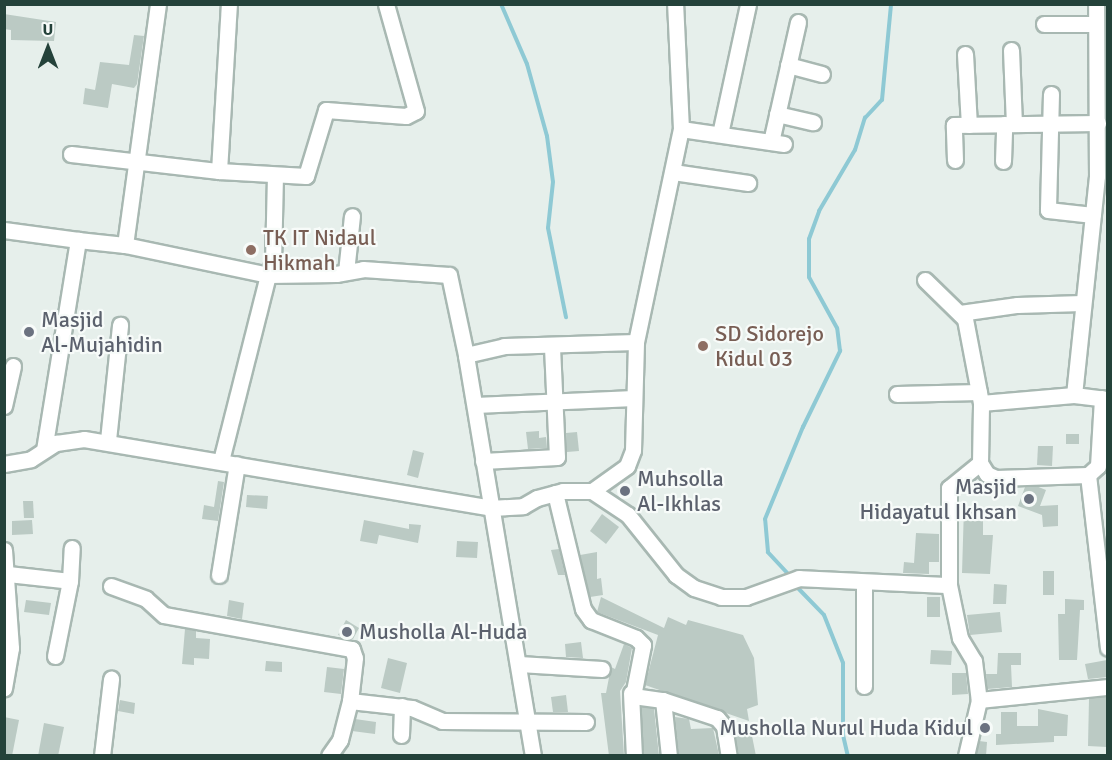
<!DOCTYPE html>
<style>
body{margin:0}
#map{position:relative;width:1112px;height:760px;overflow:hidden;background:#e6efeb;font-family:Signika,sans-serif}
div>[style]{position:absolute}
.stream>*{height:4px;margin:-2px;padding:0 2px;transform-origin:2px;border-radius:2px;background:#8ec9d4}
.building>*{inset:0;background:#bbcac4}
.roads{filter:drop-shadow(2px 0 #a8b8b2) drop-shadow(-2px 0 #a8b8b2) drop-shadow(0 2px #a8b8b2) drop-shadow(0 -2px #a8b8b2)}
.street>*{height:15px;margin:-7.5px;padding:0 7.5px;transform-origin:7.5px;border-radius:7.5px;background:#fff}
.dots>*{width:16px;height:16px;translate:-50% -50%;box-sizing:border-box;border:3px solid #f7fbf9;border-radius:50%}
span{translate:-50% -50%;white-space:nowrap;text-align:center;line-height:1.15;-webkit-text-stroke:4.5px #f7fbf9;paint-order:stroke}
.education-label{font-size:22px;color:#785e54}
.left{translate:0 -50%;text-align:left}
.worship-label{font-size:22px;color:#5b616d}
.right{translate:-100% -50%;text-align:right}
.frame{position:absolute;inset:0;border:6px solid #24423a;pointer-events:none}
.north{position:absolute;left:18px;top:18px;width:60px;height:60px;-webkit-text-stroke:4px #f7fbf9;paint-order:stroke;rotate:0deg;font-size:16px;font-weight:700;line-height:24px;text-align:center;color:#24423a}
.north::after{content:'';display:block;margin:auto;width:21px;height:27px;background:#24423a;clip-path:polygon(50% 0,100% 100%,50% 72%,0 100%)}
</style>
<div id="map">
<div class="stream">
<div style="left:501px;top:4px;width:65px;rotate:66.6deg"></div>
<div style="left:527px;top:64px;width:75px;rotate:74.5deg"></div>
<div style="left:547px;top:136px;width:46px;rotate:82.6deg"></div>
<div style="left:553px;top:182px;width:46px;rotate:96.2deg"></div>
<div style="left:548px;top:228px;width:91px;rotate:78.6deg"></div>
<div style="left:791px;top:577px;width:34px;rotate:-133deg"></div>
<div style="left:768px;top:552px;width:33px;rotate:-95deg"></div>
<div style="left:765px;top:519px;width:100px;rotate:-67.6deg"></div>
<div style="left:803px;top:427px;width:85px;rotate:-64deg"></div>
<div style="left:840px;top:351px;width:23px;rotate:-97deg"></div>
<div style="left:837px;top:328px;width:58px;rotate:-118.8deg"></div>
<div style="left:809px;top:277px;width:38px;rotate:-90deg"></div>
<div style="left:809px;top:239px;width:30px;rotate:-70deg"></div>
<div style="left:819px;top:211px;width:71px;rotate:-59.5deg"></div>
<div style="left:855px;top:150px;width:34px;rotate:-73deg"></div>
<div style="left:865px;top:118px;width:25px;rotate:-47deg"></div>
<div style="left:882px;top:100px;width:96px;rotate:-84.6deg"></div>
<div style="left:794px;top:584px;width:43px;rotate:45.9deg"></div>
<div style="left:824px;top:615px;width:52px;rotate:68.4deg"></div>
<div style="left:843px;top:663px;width:72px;rotate:90deg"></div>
<div style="left:843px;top:735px;width:22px;rotate:77deg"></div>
</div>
<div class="building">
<div style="clip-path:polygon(4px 14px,56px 22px,54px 41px,11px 40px,11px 30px,4px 29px)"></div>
<div style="clip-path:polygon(134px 35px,144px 36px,137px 84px,134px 88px,112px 84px,108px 108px,83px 104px,85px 88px,95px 90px,100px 62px,129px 65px)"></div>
<div style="clip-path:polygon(539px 431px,539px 438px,546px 437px,547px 448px,528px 449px,526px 432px)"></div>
<div style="clip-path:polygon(577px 432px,579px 451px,567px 452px,566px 433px)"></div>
<div style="clip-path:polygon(1066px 434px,1079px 434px,1079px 444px,1066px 444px)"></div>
<div style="clip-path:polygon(1038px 446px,1053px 446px,1052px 466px,1037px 465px)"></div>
<div style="clip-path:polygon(413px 450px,424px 453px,418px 478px,407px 475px)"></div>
<div style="clip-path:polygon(218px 481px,224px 482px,218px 521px,202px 519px,204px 505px,214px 507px)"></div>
<div style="clip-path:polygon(1036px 486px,1046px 490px,1040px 506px,1058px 505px,1058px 526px,1043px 527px,1042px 515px,1018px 506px,1025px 487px)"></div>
<div style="clip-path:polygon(247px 495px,268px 496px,267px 509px,246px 507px)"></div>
<div style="clip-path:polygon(23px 501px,33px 501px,34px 518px,24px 518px)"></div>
<div style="clip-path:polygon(964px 507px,974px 508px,974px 521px,983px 521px,983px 535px,993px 535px,990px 574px,962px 573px)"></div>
<div style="clip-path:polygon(602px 514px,619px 527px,606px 544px,590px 531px)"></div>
<div style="clip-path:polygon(32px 520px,33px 534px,12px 535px,12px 521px)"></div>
<div style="clip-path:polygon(364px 520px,409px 529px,409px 524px,421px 525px,418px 543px,379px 535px,377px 544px,360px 541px)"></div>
<div style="clip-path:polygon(916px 533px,939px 534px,939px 562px,929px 562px,929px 574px,903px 573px,904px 562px,914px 563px)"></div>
<div style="clip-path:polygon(457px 541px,478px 542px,477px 558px,456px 557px)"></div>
<div style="clip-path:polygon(559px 549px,565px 575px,558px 575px,551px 550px)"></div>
<div style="clip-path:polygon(597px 552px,597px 579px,601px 578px,603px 595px,590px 597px,580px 555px)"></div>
<div style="clip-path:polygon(1043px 571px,1054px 571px,1054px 595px,1043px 595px)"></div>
<div style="clip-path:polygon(994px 584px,1007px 585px,1006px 604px,993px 604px)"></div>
<div style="clip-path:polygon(601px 597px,664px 628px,668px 617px,686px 625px,688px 620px,743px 635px,754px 658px,758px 705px,747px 709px,749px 721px,645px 685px,658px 635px,597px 612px)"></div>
<div style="clip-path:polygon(927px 597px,940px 597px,940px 617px,927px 617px)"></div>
<div style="clip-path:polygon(1065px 599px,1084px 600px,1084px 610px,1080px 610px,1077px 660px,1059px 660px,1058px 614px,1065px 614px)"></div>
<div style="clip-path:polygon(26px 600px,51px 603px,49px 615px,24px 612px)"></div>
<div style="clip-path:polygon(229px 600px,244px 603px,242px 619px,227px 616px)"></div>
<div style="clip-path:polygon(1000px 612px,1002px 632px,970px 635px,967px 615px)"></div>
<div style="clip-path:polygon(346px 620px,359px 628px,353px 639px,338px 635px)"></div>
<div style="clip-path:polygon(185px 629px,196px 631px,196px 638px,210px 639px,209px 659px,194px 658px,194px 665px,182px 664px)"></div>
<div style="clip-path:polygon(581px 642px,583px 658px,566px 657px,565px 644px)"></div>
<div style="clip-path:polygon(624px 644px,632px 648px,626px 682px,620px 691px,624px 756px,609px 756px,601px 693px,606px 693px,611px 667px,615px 669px)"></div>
<div style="clip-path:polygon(931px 650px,952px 651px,951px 665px,930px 664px)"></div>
<div style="clip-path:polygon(998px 653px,1021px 653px,1021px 665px,1011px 665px,1012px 687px,987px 689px,986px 674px,997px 674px)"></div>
<div style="clip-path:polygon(388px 658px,407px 663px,400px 693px,381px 688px)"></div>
<div style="clip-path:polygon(1107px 660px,1107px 677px,1088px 679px,1085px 664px)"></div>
<div style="clip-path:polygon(266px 661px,282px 662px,282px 672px,265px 671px)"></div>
<div style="clip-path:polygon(327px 667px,344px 669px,341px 694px,324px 692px)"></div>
<div style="clip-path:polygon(952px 673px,966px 673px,968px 694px,952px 695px)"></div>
<div style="clip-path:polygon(566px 695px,568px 712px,553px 712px,551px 697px)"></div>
<div style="clip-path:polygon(1107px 697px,1107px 747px,1088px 746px,1089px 699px)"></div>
<div style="clip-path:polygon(120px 700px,135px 703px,134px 714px,118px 711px)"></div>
<div style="clip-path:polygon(641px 707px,654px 709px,659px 756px,644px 756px)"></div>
<div style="clip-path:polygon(1038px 709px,1068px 715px,1067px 736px,1054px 736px,1054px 742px,996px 745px,996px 734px,1001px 734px,1001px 712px,1017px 712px,1017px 726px,1038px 726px)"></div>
<div style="clip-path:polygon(4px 717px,19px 720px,12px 756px,4px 756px)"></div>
<div style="clip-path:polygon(675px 717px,689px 719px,691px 729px,713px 728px,719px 755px,679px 756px)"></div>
<div style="clip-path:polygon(355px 719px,376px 722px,375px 734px,352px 731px)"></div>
<div style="clip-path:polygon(44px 723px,64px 727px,58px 756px,38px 756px)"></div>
<div style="clip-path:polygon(750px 726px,756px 756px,739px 756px,734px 727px)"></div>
<div style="clip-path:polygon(979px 741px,987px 742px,986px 756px,976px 756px)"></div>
</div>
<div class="roads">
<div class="street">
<div style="left:1044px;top:24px;width:52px"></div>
<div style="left:1011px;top:50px;width:74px;rotate:87.7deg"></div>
<div style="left:965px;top:54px;width:71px;rotate:86.8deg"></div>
<div style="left:788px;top:65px;width:35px;rotate:15deg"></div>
<div style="left:1051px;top:94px;width:116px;rotate:91.5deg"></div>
<div style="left:1048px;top:210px;width:45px;rotate:6.3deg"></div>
<div style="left:777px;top:114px;width:37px;rotate:13deg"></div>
<div style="left:681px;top:129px;width:104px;rotate:8.3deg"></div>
<div style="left:720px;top:134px;width:133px;rotate:-77.8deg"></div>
<div style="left:771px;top:142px;width:123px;rotate:-77.3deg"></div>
<div style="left:71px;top:154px;width:149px;rotate:6.6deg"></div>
<div style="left:219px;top:171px;width:87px;rotate:3.3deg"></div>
<div style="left:306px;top:176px;width:69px;rotate:-73.1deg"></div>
<div style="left:326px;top:110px;width:80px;rotate:4.3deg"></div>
<div style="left:406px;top:116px;width:11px;rotate:-27deg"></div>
<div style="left:416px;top:111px;width:111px;rotate:-105.7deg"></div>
<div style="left:955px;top:160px;width:35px;rotate:-92deg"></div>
<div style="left:954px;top:125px;width:144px;rotate:-0.8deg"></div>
<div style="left:1003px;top:161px;width:37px;rotate:-88deg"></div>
<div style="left:219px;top:171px;width:167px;rotate:-86.6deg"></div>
<div style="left:673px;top:172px;width:76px;rotate:8.3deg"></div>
<div style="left:275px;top:175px;width:87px;rotate:91.3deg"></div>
<div style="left:273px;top:262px;width:14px;rotate:111deg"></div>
<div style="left:268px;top:275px;width:68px;rotate:-0.8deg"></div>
<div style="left:336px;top:274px;width:27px;rotate:-10deg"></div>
<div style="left:363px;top:269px;width:86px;rotate:4deg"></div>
<div style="left:449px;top:275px;width:82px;rotate:78deg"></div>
<div style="left:4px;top:230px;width:75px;rotate:7.7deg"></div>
<div style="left:125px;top:245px;width:146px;rotate:11.8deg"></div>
<div style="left:268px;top:275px;width:192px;rotate:104.2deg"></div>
<div style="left:346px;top:272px;width:56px;rotate:-83.9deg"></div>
<div style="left:925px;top:280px;width:56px;rotate:44.3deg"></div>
<div style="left:965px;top:319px;width:86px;rotate:79.2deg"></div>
<div style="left:960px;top:313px;width:58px;rotate:-8deg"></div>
<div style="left:1017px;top:305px;width:65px;rotate:-1.8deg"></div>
<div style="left:897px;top:394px;width:82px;rotate:-1.4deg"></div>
<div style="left:1074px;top:395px;width:220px;rotate:-84deg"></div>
<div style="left:1097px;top:176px;width:172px;rotate:-90.3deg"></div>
<div style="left:475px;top:405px;width:159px;rotate:-2.5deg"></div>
<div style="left:4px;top:406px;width:41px;rotate:-77.3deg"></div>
<div style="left:108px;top:440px;width:116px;rotate:-84deg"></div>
<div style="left:44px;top:450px;width:213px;rotate:-80.8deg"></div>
<div style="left:78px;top:240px;width:47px;rotate:6.1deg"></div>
<div style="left:125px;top:245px;width:243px;rotate:-82.2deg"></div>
<div style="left:483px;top:461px;width:74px;rotate:-3.1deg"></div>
<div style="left:557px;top:457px;width:112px;rotate:-92.6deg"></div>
<div style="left:980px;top:463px;width:13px;rotate:58deg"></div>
<div style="left:987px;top:474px;width:10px;rotate:24deg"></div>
<div style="left:996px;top:478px;width:92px;rotate:-1.9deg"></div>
<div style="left:1088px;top:475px;width:174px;rotate:83.4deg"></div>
<div style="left:4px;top:464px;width:27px;rotate:-10deg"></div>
<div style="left:31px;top:459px;width:30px;rotate:-33deg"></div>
<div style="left:56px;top:443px;width:28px;rotate:-8deg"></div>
<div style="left:84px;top:439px;width:412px;rotate:9.6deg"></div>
<div style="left:490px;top:508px;width:33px;rotate:-3deg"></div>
<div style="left:523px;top:506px;width:16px;rotate:-30deg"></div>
<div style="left:537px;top:498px;width:27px;rotate:-15deg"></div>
<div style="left:563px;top:491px;width:29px"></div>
<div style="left:592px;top:491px;width:43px;rotate:33.7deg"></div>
<div style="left:628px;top:515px;width:77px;rotate:51.3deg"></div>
<div style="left:676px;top:575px;width:22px;rotate:36deg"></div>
<div style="left:694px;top:588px;width:28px;rotate:18deg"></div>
<div style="left:721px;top:597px;width:25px"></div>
<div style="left:746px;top:597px;width:56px;rotate:-19.7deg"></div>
<div style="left:799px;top:578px;width:150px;rotate:2.7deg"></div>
<div style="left:949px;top:585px;width:97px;rotate:-90deg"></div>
<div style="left:949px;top:488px;width:40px;rotate:-39deg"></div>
<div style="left:980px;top:463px;width:60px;rotate:-89deg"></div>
<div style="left:981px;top:403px;width:93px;rotate:-4.9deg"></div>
<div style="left:1074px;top:395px;width:34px;rotate:7deg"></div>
<div style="left:1088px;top:475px;width:13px;rotate:-42deg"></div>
<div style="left:1098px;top:466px;width:68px;rotate:-86.6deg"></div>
<div style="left:592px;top:491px;width:43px;rotate:-35.5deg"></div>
<div style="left:627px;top:466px;width:17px;rotate:-69deg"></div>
<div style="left:633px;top:450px;width:108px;rotate:-88.4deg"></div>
<div style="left:636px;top:342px;width:218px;rotate:-78.1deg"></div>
<div style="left:681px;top:129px;width:125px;rotate:-92.7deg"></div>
<div style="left:555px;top:493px;width:119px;rotate:76.4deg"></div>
<div style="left:583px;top:609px;width:14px;rotate:54deg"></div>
<div style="left:591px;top:620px;width:48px;rotate:21.8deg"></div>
<div style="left:636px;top:638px;width:10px;rotate:45deg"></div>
<div style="left:643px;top:645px;width:52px;rotate:101.1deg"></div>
<div style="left:633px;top:696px;width:30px;rotate:8deg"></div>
<div style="left:663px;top:700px;width:57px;rotate:18.4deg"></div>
<div style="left:717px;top:718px;width:11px;rotate:49deg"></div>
<div style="left:724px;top:726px;width:30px;rotate:81deg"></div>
<div style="left:4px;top:550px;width:98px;rotate:85.9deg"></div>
<div style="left:11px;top:648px;width:41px;rotate:99.9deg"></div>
<div style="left:8px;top:574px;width:62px;rotate:6.4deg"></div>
<div style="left:70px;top:581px;width:33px;rotate:-87deg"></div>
<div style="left:219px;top:575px;width:112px;rotate:-80.8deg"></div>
<div style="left:949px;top:585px;width:54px;rotate:78.3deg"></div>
<div style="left:960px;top:638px;width:27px;rotate:59deg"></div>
<div style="left:974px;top:661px;width:39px;rotate:83deg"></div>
<div style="left:979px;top:700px;width:57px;rotate:103.1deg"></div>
<div style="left:111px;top:586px;width:37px;rotate:20deg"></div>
<div style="left:146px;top:599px;width:24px;rotate:42deg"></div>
<div style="left:164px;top:615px;width:191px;rotate:10.3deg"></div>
<div style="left:352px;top:649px;width:9px;rotate:72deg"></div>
<div style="left:355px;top:658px;width:43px;rotate:96.6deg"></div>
<div style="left:350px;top:701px;width:40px;rotate:104.4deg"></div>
<div style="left:340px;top:740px;width:19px;rotate:125deg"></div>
<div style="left:55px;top:656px;width:76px;rotate:-78.7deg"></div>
<div style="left:519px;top:664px;width:83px;rotate:3.4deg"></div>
<div style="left:864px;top:686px;width:103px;rotate:-90deg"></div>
<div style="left:631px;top:693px;width:63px;rotate:87.3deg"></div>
<div style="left:663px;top:700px;width:56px;rotate:83.9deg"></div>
<div style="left:979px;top:700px;width:130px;rotate:-5.8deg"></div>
<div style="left:350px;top:701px;width:62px;rotate:6.4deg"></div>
<div style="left:412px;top:708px;width:33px;rotate:23deg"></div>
<div style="left:442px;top:721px;width:144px;rotate:0.4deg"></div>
<div style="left:401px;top:735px;width:29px;rotate:-88deg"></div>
<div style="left:102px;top:756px;width:78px;rotate:-83.3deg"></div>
<div style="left:533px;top:756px;width:407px;rotate:-99.5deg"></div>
<div style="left:466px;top:355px;width:39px;rotate:-13deg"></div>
<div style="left:504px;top:346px;width:132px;rotate:-1.7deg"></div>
</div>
</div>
<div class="dots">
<div style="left:251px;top:250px;background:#8d6e63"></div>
<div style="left:29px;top:332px;background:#6b7280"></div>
<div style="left:703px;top:346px;background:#8d6e63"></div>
<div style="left:625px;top:491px;background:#6b7280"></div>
<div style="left:1029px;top:499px;background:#6b7280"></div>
<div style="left:347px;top:632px;background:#6b7280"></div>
<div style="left:985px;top:728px;background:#6b7280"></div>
</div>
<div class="education-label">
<span class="left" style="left:263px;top:250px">TK IT Nidaul<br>Hikmah</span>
<span class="left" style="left:715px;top:346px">SD Sidorejo<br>Kidul 03</span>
</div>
<div class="worship-label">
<span class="left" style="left:41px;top:332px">Masjid<br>Al-Mujahidin</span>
<span class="left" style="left:637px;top:491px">Muhsolla<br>Al-Ikhlas</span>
<span class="right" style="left:1017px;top:499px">Masjid<br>Hidayatul Ikhsan</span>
<span class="left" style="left:359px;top:632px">Musholla Al-Huda</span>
<span class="right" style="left:973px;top:728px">Musholla Nurul Huda Kidul</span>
</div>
<div class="frame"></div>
<div class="north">U</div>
</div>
